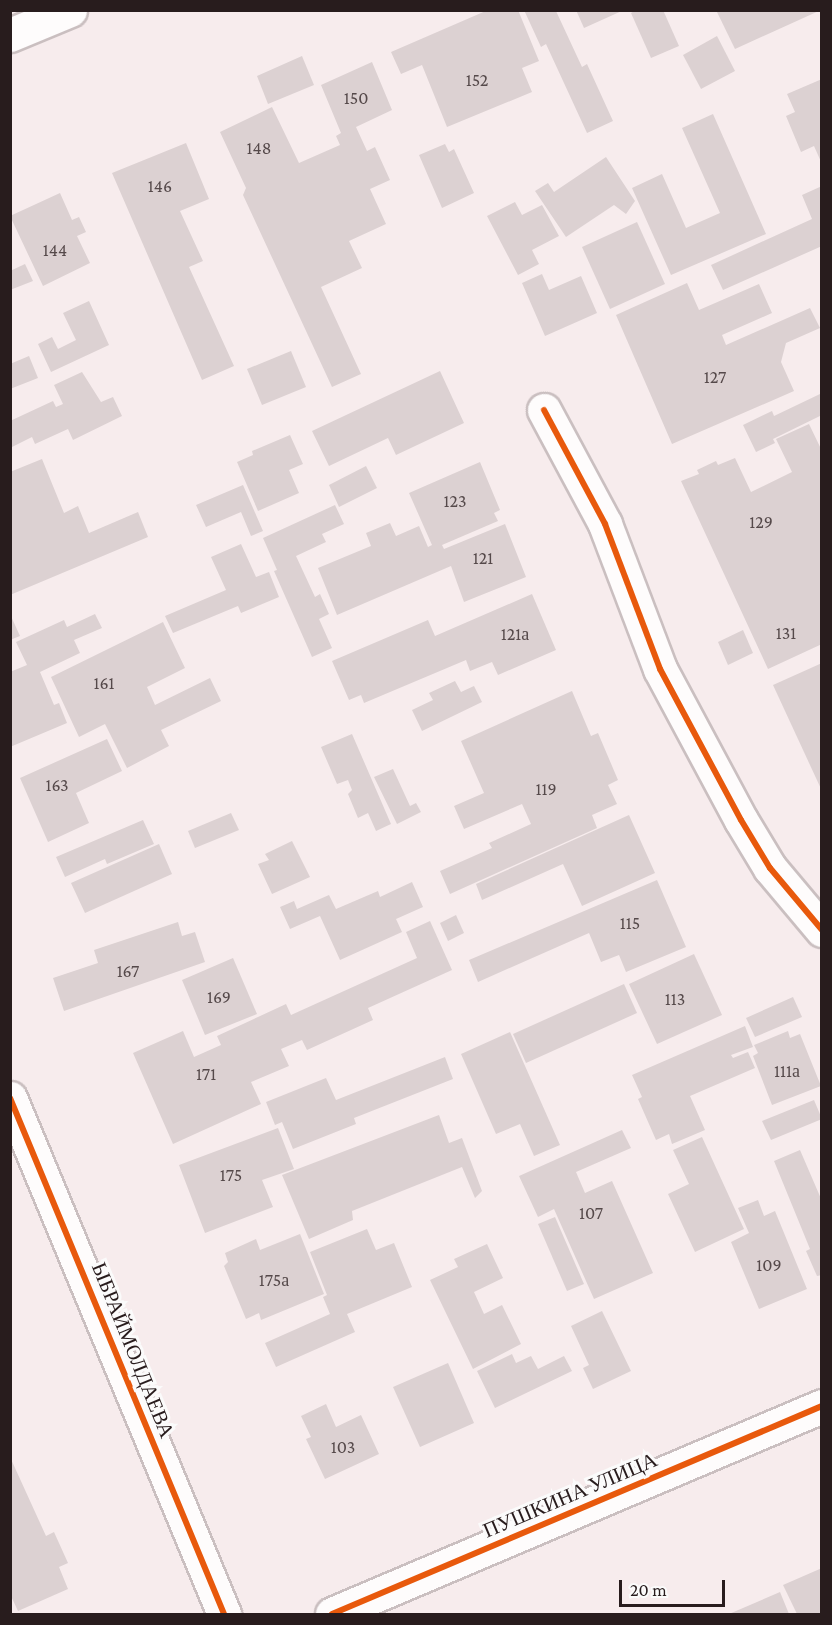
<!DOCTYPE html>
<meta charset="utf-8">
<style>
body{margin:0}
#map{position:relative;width:832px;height:1625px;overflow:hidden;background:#f7eced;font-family:"Crimson Pro",serif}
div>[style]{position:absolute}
.building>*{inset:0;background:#dcd1d2}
.roads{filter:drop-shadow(2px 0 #cabfc0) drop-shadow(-2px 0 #cabfc0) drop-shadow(0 2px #cabfc0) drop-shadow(0 -2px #cabfc0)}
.minor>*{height:33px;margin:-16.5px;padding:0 16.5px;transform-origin:16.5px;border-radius:16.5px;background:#fefcfc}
.tertiary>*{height:33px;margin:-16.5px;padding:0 16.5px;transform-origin:16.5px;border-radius:16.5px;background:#fefcfc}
.cycleway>*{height:6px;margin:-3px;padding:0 3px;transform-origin:3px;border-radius:3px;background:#e8590c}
span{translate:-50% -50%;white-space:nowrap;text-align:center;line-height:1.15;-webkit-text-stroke:6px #fbfbfb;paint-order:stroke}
.number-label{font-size:18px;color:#55494a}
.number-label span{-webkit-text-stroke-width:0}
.street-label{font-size:21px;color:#281c1d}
.frame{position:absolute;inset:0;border:12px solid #281c1d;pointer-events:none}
.scale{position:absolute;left:619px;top:1580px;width:106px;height:27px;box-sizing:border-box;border:3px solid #281c1d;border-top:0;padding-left:8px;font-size:18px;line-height:21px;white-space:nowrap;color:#281c1d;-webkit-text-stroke:4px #fbfbfb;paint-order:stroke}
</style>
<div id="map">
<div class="building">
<div style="clip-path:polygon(488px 10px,518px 10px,539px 61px,522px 68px,532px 92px,447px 127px,422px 65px,401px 74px,391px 52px)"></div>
<div style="clip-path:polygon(524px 10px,556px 11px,582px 67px,587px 64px,613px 121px,587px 133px,546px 44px,541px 47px)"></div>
<div style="clip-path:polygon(576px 10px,624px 10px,584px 28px)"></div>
<div style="clip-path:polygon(636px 10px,663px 10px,679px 46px,651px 58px,631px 13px)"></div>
<div style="clip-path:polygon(716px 10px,821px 10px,735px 49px)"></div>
<div style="clip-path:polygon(717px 36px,735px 71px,701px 89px,683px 55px)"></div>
<div style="clip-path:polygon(302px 56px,314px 85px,268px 104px,257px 76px)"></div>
<div style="clip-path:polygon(372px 62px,392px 110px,356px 127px,367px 151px,375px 147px,390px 180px,370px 189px,386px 224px,349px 241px,362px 268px,321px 287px,361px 374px,332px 387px,243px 195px,246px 188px,220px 132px,272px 107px,299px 163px,340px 145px,336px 136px,341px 133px,321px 85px)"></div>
<div style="clip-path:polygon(822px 79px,822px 164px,814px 146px,801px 152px,786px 116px,795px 112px,787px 94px)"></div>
<div style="clip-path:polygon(713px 114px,766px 234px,671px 275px,632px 188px,662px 174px,686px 228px,720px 213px,682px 128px)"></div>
<div style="clip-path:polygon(186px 143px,209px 199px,180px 211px,203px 261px,189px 267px,234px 366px,202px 380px,112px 173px)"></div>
<div style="clip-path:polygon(445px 144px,449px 152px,454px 149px,474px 193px,442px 208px,419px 155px)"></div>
<div style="clip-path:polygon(606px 157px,635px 201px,626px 214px,614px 205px,566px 237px,535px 191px,548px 183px,554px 192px)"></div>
<div style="clip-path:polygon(822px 186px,822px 246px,723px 290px,711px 265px,812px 219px,802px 195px)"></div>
<div style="clip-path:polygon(60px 193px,72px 220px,79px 217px,86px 232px,77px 236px,90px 263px,43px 286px,10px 216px)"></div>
<div style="clip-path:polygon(515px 202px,522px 215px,542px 205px,559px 236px,532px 250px,539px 264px,518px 275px,487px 216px)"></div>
<div style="clip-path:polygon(637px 222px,665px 284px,610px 309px,582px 247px)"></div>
<div style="clip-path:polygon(25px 264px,33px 281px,10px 290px,10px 271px)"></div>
<div style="clip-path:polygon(542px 274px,549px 290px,581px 276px,597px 313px,545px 336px,522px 283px)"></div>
<div style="clip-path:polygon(687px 283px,699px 310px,759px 284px,772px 313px,722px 335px,726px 345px,810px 308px,820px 328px,786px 343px,781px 362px,794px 391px,672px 444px,616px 315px)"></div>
<div style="clip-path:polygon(89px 301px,109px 345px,51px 372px,38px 344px,52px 337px,58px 349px,76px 340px,63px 313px)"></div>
<div style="clip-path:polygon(291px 351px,306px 387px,262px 405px,247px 369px)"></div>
<div style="clip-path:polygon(29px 356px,38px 378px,10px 389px,10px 364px)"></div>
<div style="clip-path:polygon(440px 371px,464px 423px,396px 455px,388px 438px,329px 466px,312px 431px)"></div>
<div style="clip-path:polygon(82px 372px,101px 402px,113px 397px,122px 416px,73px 440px,68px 429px,35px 444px,32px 437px,10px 448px,10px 421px,53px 401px,56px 407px,63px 404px,54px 385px)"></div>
<div style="clip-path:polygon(820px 394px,822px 415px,773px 439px,775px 443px,756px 452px,743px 425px,772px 411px,774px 416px)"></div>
<div style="clip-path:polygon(809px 424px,822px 451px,822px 644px,768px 669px,681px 481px,699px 474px,697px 470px,716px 461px,718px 465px,735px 458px,751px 492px,792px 472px,776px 439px)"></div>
<div style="clip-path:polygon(290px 435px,303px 464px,289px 470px,299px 493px,258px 511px,237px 462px,253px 455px,252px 451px)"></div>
<div style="clip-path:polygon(42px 459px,64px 513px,78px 506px,89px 533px,138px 512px,148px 537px,10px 595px,10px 472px)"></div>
<div style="clip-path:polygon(480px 462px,500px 510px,494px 513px,498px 521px,442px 545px,444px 549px,505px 524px,526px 577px,464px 602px,451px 566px,337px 615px,318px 568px,371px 546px,366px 533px,390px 523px,396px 536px,419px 526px,428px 547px,432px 545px,409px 493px)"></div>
<div style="clip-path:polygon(366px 466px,377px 488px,339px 507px,329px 485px)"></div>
<div style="clip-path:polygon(243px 485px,263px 531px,251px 536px,241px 512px,206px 527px,196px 505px)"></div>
<div style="clip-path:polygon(335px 505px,344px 524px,322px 534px,326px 542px,296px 556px,315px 597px,320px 594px,329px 614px,319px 619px,332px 648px,312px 657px,274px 571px,277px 570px,263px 538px)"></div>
<div style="clip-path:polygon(241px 544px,256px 577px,269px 572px,279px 597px,241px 613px,238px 606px,173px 633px,165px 616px,226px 590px,211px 557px)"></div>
<div style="clip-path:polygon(532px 594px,556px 650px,498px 675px,492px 662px,470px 671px,466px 660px,364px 703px,361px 695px,349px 700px,332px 661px,428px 620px,435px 636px)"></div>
<div style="clip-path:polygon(10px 614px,20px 636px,10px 640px)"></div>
<div style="clip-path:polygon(95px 614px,102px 628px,74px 640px,80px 653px,40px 672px,54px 705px,59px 703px,67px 723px,10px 747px,10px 672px,27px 665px,16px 642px,64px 620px,67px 627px)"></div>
<div style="clip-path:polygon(163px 622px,185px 668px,147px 687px,155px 705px,210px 678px,221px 701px,161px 730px,169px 746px,127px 768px,105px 724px,79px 737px,51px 677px)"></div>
<div style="clip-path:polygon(743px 630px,753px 653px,728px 665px,718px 642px)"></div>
<div style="clip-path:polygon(822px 663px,822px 791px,773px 685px)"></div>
<div style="clip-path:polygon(455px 681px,461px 692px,474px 686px,482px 702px,422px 731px,412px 710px,433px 700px,429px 693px)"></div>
<div style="clip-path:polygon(572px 691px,591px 736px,598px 733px,618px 780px,608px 785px,617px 804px,592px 815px,597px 828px,450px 894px,440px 871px,492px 848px,489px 843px,531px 824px,522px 804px,464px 829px,454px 806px,484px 793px,461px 741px)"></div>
<div style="clip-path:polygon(352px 734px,391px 824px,376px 831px,368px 813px,358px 818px,348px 794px,352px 790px,348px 780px,337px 784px,321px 747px)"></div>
<div style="clip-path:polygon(107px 739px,122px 771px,76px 793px,89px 823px,48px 842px,20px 778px)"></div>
<div style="clip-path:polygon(393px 769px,410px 806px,416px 803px,421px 812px,397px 824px,374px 777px)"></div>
<div style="clip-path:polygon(231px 813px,239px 830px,195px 848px,188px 831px)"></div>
<div style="clip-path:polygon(629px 815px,655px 873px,582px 906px,563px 864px,482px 900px,476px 884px)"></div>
<div style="clip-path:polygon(143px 820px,154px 844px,107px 864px,105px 859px,65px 877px,56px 857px)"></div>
<div style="clip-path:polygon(292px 841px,310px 877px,272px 894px,258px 864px,269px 860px,265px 854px)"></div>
<div style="clip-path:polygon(159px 844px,172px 874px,85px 913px,71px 883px)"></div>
<div style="clip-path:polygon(657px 880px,686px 947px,626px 972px,619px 955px,601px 962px,589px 933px,478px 982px,469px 960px)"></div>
<div style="clip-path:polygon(412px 882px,423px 907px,396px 919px,402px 932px,340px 960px,320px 916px,290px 929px,280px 907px,294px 901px,297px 909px,329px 895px,336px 909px,378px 891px,380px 897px)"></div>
<div style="clip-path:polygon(456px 915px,464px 933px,448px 941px,440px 923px)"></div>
<div style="clip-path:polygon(430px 921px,452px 970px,368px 1008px,373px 1020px,307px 1050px,302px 1040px,281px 1049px,289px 1066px,251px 1082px,261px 1104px,173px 1144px,133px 1053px,183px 1031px,194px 1057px,221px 1045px,217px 1036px,286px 1004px,291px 1015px,417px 958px,406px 932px)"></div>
<div style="clip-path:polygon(178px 922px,182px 936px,195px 932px,205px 962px,64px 1011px,53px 978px,98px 963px,94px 950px)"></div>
<div style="clip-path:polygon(694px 954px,722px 1015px,657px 1044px,629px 984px)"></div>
<div style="clip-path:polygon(233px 958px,257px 1014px,205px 1035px,182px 980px)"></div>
<div style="clip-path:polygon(624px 984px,637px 1013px,526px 1063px,513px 1034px)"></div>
<div style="clip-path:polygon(793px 997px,802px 1017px,755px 1037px,746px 1018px)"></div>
<div style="clip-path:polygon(745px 1026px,753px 1047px,731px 1055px,733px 1058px,748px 1052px,755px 1068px,690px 1096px,705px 1130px,672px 1144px,669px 1134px,656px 1140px,638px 1099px,642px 1097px,632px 1075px)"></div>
<div style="clip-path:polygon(788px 1031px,790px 1038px,800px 1034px,821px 1086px,772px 1105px,753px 1056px,758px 1053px,754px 1045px)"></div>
<div style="clip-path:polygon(510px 1032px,560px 1145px,534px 1156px,520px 1124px,496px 1134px,461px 1054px)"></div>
<div style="clip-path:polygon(445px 1057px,453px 1079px,354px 1118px,356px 1124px,293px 1149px,282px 1122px,275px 1125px,266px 1102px,326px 1078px,336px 1100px)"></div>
<div style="clip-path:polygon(814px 1100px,822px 1119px,771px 1140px,762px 1121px)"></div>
<div style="clip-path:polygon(439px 1115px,449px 1143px,462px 1138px,482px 1191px,475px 1198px,462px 1167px,352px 1211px,353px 1220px,309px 1239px,282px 1175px)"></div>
<div style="clip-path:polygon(278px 1128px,294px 1169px,262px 1180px,273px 1207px,205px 1233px,179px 1165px)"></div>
<div style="clip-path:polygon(622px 1130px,631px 1148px,576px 1172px,585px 1193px,612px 1181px,653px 1273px,594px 1299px,554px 1209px,538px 1217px,519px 1176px)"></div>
<div style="clip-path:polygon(702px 1137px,744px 1229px,695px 1252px,668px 1194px,689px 1184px,673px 1150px)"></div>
<div style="clip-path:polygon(800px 1150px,822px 1201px,822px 1275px,817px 1276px,806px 1251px,810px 1249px,774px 1161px)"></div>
<div style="clip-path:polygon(758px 1200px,764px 1216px,775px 1211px,807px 1289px,759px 1309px,731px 1242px,749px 1233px,738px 1208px)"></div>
<div style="clip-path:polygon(555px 1217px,584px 1284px,567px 1291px,538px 1224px)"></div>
<div style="clip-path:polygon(367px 1229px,376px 1250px,394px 1243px,412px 1287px,347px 1314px,355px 1332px,276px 1367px,265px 1343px,330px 1314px,323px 1297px,327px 1295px,310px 1252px)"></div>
<div style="clip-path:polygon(300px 1234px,324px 1294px,261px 1320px,259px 1313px,246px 1319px,224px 1266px,228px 1262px,225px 1253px,256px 1239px,260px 1250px)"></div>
<div style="clip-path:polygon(487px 1244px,503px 1278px,474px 1292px,484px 1314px,502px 1305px,521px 1344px,473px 1369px,430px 1280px,458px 1267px,454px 1259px)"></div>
<div style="clip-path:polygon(602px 1311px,631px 1371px,593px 1389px,583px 1368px,589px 1365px,571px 1326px)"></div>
<div style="clip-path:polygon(512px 1354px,516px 1363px,531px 1356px,538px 1369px,564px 1356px,572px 1371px,495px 1408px,477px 1371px)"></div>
<div style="clip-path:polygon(448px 1363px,474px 1423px,420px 1447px,393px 1387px)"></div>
<div style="clip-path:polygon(326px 1404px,336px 1427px,361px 1415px,379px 1454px,325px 1479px,306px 1439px,311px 1437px,301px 1416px)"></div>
<div style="clip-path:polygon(10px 1457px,46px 1536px,54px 1532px,68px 1563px,59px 1567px,68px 1589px,18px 1611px,10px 1594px)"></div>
<div style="clip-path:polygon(822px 1568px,822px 1614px,797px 1614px,783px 1585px)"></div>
<div style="clip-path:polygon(780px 1592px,789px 1614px,729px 1614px)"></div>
</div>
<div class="roads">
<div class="minor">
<div style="left:10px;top:35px;width:65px;rotate:-22.6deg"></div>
<div style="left:544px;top:410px;width:129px;rotate:61.8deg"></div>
<div style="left:605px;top:524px;width:155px;rotate:69.2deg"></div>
<div style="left:660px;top:669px;width:171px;rotate:61.8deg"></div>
<div style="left:741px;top:820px;width:56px;rotate:58.9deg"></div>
<div style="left:770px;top:868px;width:81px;rotate:50deg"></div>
<div style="left:10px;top:1098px;width:559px;rotate:67.47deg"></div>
</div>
<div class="tertiary">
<div style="left:332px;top:1614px;width:532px;rotate:-23deg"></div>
</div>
</div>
<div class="cycleway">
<div style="left:544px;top:410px;width:129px;rotate:61.8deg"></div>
<div style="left:605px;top:524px;width:155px;rotate:69.2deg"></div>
<div style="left:660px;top:669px;width:171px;rotate:61.8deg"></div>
<div style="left:741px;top:820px;width:56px;rotate:58.9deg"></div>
<div style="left:770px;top:868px;width:81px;rotate:50deg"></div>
<div style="left:10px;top:1098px;width:559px;rotate:67.47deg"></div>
<div style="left:332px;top:1614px;width:532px;rotate:-23deg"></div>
</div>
<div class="number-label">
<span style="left:477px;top:80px">152</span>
<span style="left:356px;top:98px">150</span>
<span style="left:259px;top:148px">148</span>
<span style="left:160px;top:186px">146</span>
<span style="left:55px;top:250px">144</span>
<span style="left:715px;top:377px">127</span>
<span style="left:455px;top:501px">123</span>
<span style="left:761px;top:522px">129</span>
<span style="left:483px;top:558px">121</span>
<span style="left:786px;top:633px">131</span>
<span style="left:515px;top:634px">121а</span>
<span style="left:104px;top:683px">161</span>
<span style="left:57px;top:785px">163</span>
<span style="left:546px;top:789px">119</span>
<span style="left:630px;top:923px">115</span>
<span style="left:128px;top:971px">167</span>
<span style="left:219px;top:997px">169</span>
<span style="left:675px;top:999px">113</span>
<span style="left:787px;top:1071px">111а</span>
<span style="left:206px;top:1074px">171</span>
<span style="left:231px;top:1175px">175</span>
<span style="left:591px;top:1213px">107</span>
<span style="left:769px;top:1265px">109</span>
<span style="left:274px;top:1280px">175а</span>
<span style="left:343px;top:1447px">103</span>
</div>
<div class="street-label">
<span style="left:133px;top:1350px;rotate:68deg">ЫБРАЙМОЛДАЕВА</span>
<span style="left:570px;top:1495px;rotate:-23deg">ПУШКИНА УЛИЦА</span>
</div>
<div class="frame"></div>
<div class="scale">20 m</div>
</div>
